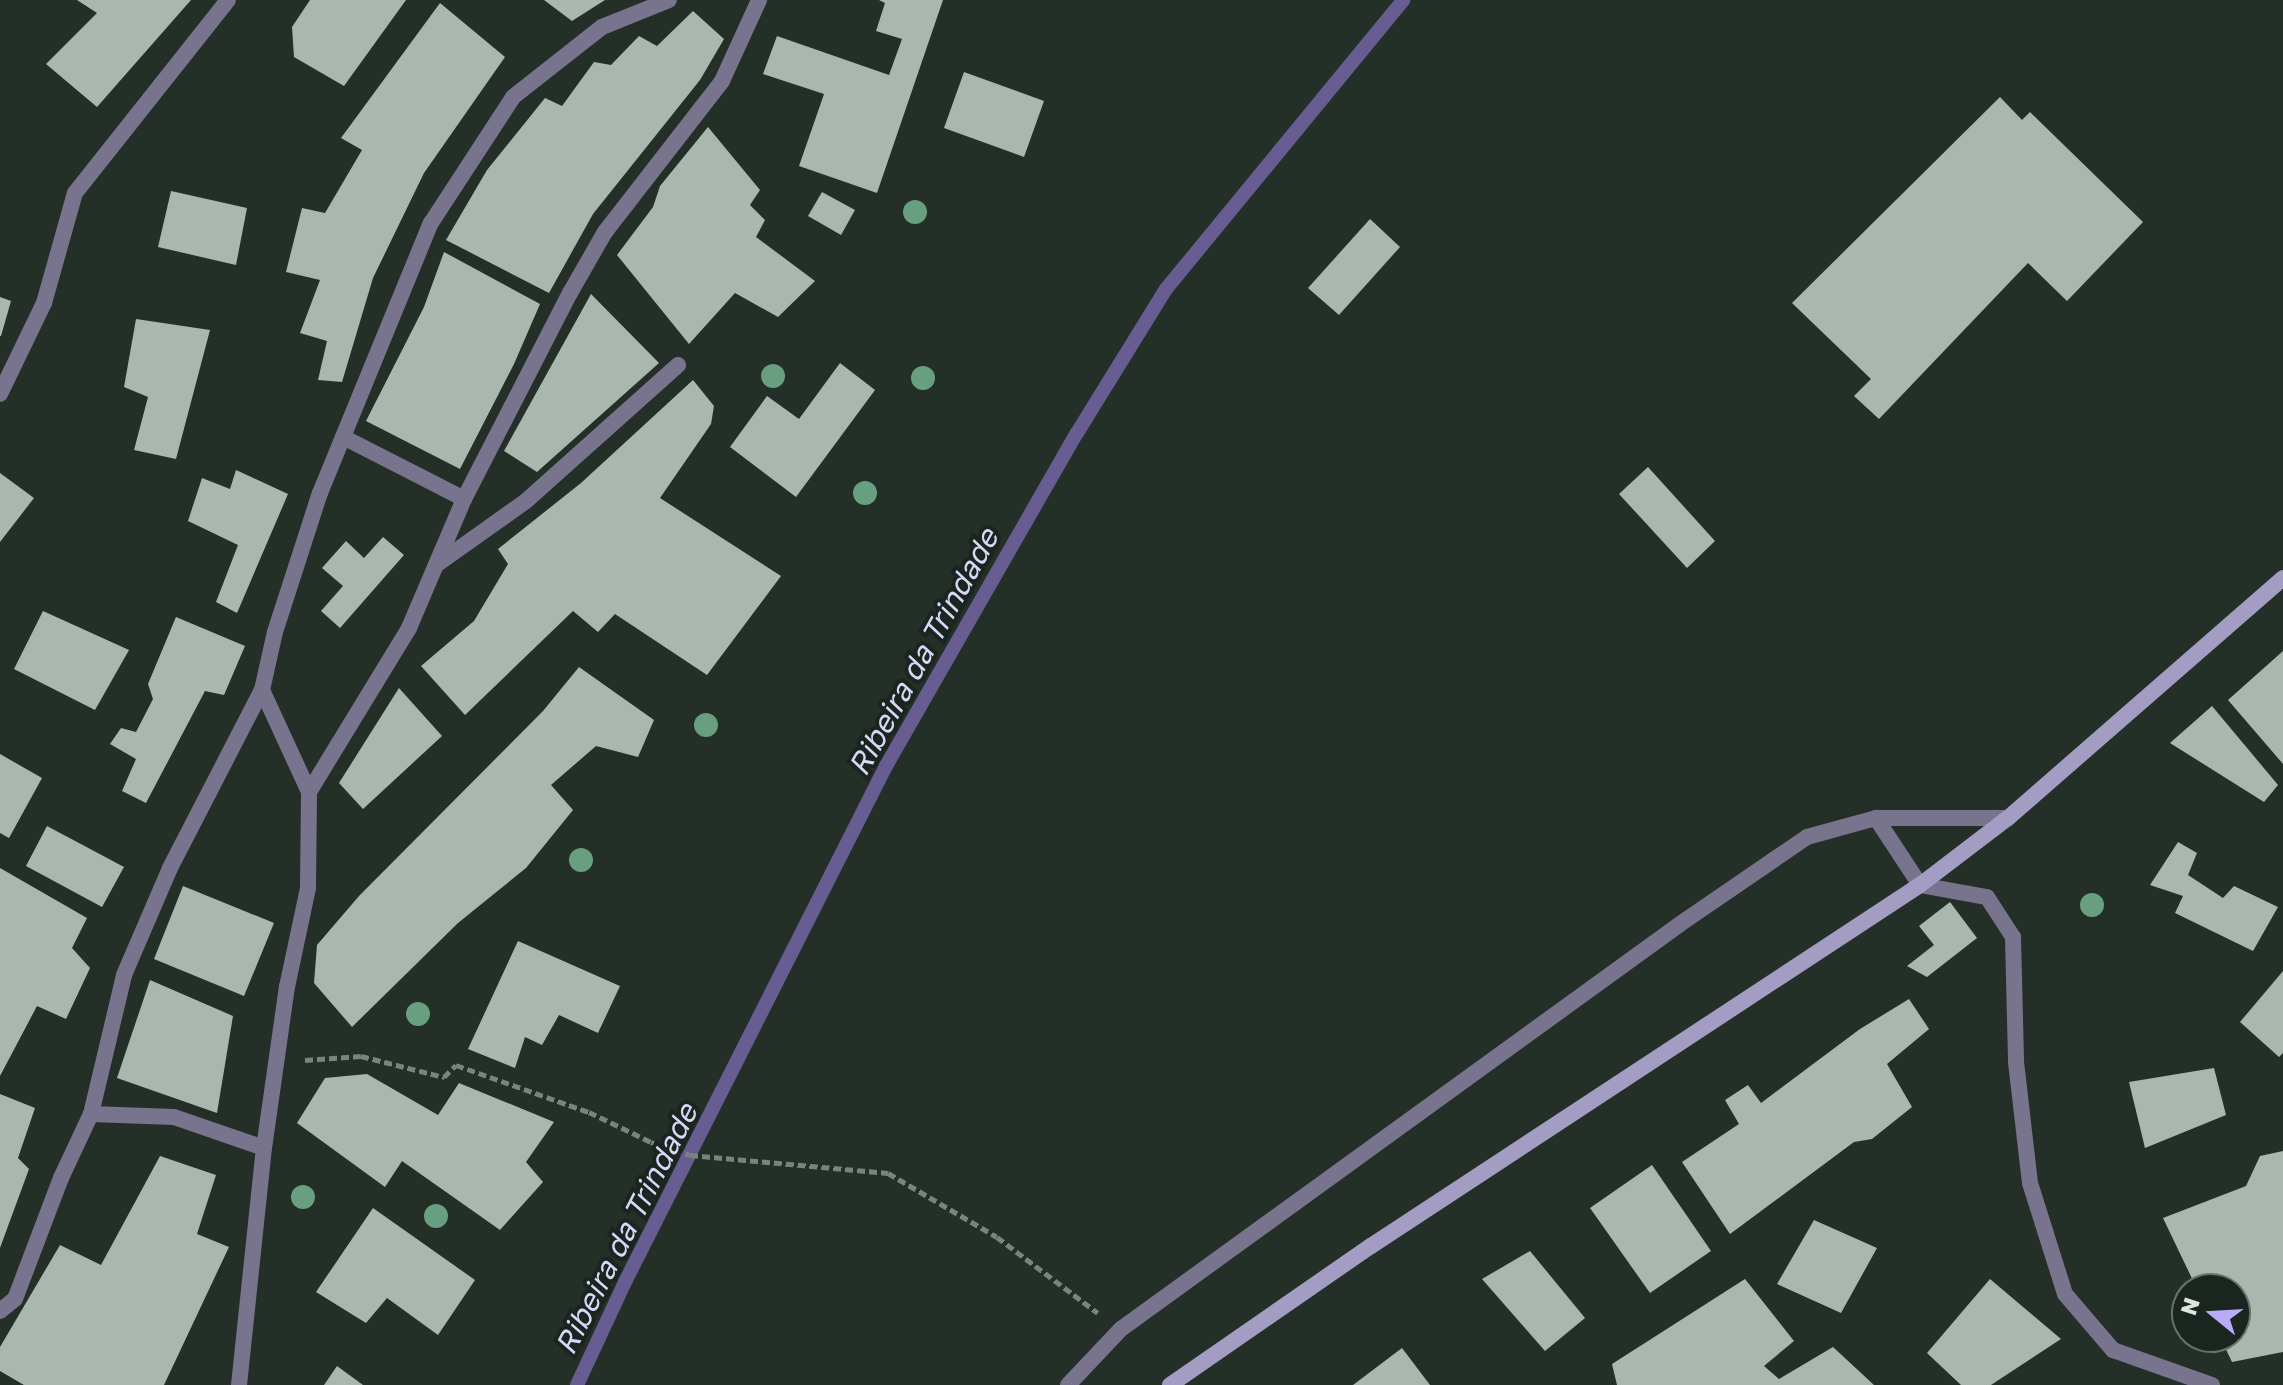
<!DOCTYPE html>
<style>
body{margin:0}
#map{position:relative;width:2283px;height:1385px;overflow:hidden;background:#242f28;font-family:"Golos Text",sans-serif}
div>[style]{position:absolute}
.stream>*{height:14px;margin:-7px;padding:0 7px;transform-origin:7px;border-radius:7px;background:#685d92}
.building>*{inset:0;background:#aab7af}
.path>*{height:5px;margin-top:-2.5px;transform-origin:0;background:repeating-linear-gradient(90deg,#7a837d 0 8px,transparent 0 12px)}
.lane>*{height:16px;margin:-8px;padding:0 8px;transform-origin:8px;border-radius:8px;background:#78748d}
.street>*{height:16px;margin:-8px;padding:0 8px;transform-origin:8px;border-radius:8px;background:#78748d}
.secondary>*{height:16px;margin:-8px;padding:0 8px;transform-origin:8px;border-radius:8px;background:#a39dc4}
.trees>*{width:24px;height:24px;margin:-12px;border-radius:50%;background:#689f80}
span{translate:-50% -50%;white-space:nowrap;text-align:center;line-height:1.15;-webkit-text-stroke:8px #1a251f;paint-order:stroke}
.water-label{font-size:30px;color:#dbd6f7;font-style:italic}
.north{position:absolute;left:2171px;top:1273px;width:80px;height:80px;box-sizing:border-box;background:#1a251f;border:2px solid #68726c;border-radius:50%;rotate:288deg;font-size:22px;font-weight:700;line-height:32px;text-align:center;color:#dee5e0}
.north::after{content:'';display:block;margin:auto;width:28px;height:36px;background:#b9abf7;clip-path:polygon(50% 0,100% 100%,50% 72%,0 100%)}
</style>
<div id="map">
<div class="stream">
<div style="left:577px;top:1385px;width:116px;rotate:-65deg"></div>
<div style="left:626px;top:1280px;width:576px;rotate:-63.17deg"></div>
<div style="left:886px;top:766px;width:384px;rotate:-60.2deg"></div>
<div style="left:1077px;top:433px;width:169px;rotate:-58.3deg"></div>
<div style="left:1166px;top:289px;width:374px;rotate:-50.6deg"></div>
</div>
<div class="building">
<div style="clip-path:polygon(77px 0,191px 0,97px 107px,46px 64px,97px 13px)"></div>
<div style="clip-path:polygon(310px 0,406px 0,344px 86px,294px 57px,292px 27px)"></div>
<div style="clip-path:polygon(544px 0,605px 0,572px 21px)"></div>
<div style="clip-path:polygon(943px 0,877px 193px,799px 166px,824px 94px,763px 74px,777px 36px,889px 75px,902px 39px,876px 31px,885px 3px,879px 0)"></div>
<div style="clip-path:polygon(440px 3px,505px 57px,424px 173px,373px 278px,342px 382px,318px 380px,327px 341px,300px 333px,320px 280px,286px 272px,302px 208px,325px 213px,362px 150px,341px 138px)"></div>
<div style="clip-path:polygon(693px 11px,724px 39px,700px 80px,593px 214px,549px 293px,446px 240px,487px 170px,545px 98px,562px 106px,594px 62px,611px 65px,639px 36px,657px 46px)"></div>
<div style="clip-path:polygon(964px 72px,1044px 101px,1024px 157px,944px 128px)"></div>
<div style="clip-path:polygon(2000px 97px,2022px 120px,2030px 112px,2143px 222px,2067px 301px,2028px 263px,1879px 419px,1854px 396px,1871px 379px,1792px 303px)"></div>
<div style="clip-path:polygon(708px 127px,760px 190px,750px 205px,765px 220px,756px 237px,815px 281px,778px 317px,735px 293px,689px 344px,617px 255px,653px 207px,660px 186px)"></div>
<div style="clip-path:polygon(171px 191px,247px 208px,236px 265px,158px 247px)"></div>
<div style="clip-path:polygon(822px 192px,855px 210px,841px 235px,808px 216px)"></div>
<div style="clip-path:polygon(1370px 219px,1400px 247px,1339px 315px,1308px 288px)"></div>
<div style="clip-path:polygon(444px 252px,540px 304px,514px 364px,460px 469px,366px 421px,424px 307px)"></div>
<div style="clip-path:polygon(591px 294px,659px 363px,537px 472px,504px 451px)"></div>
<div style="clip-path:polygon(0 297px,11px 301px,1px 336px,0 336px)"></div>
<div style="clip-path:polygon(136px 319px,210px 330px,176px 459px,134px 450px,148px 397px,124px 387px)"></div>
<div style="clip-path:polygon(840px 363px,875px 390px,796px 497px,730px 447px,767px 396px,799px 419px)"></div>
<div style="clip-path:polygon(693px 380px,714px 406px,711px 424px,660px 498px,781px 576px,707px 675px,615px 614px,598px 632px,573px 611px,465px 715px,421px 666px,474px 621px,508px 564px,498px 549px,581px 483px)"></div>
<div style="clip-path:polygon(1648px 467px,1715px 541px,1687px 568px,1619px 494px)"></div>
<div style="clip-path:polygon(236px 470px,288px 494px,237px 613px,216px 602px,238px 545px,188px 521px,202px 478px,230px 489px)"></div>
<div style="clip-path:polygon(0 473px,34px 498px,0 542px)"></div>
<div style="clip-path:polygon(383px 537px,404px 555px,340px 628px,321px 611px,343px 586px,322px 568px,346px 541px,364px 558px)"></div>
<div style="clip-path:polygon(43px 611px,129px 650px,95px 710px,14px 669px)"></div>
<div style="clip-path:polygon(176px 617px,245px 646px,224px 695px,205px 691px,146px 803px,122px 791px,136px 759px,110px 744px,121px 728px,136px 732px,153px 699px,148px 684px)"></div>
<div style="clip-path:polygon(2283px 651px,2283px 764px,2228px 700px)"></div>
<div style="clip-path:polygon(579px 667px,654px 720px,638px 757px,596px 746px,551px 785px,573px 810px,526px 868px,458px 923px,352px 1027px,314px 983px,317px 945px,359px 896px,543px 711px)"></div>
<div style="clip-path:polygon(399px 688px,442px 736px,363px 809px,339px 783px)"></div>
<div style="clip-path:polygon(2212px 706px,2278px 785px,2264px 802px,2170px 743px)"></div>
<div style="clip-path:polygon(0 754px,42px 778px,9px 838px,0 833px)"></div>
<div style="clip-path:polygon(47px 826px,124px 867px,102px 907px,26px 866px)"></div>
<div style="clip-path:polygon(2178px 842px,2197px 853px,2188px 875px,2223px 898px,2234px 886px,2278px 907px,2253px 951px,2175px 913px,2183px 896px,2150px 885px)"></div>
<div style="clip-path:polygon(0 868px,87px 918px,72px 948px,90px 968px,66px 1019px,37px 1006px,0 1076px)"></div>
<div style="clip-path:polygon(183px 886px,274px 923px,244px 996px,154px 959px)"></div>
<div style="clip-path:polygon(1950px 902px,1977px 938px,1927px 977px,1907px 966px,1934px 945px,1919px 926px)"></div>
<div style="clip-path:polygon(518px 941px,620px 986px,598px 1033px,559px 1015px,542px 1045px,525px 1037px,515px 1068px,468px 1049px)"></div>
<div style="clip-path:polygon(2283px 971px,2283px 1053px,2279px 1057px,2240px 1022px)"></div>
<div style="clip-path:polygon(150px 980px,233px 1016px,217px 1113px,117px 1078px)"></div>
<div style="clip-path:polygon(1909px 999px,1929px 1029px,1887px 1064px,1912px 1107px,1872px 1139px,1854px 1142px,1730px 1234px,1682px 1162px,1739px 1124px,1725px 1100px,1748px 1085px,1761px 1103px,1860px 1029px)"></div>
<div style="clip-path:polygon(2214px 1068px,2226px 1115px,2145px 1148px,2129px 1082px)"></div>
<div style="clip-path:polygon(367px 1074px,438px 1115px,459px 1083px,554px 1122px,526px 1162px,543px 1182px,500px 1230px,402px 1161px,385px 1187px,297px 1123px,325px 1078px)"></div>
<div style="clip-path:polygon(0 1094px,35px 1108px,18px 1158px,29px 1169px,0 1248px)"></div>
<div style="clip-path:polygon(2283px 1151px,2283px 1352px,2232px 1362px,2220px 1337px,2235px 1337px,2235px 1289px,2197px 1289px,2163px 1218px,2246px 1186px,2260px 1156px)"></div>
<div style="clip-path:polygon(160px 1156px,216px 1175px,197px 1234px,229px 1247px,164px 1385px,24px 1385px,0 1371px,0 1347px,60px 1245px,101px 1265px)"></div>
<div style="clip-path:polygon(1652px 1165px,1711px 1251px,1650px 1293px,1590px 1208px)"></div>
<div style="clip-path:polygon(373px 1208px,475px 1280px,438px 1335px,387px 1298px,366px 1323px,316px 1292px)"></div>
<div style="clip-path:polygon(1814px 1220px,1877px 1248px,1841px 1313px,1777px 1284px)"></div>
<div style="clip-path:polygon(1530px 1251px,1585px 1318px,1545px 1351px,1482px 1279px)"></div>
<div style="clip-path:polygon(1745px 1279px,1794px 1341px,1764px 1366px,1779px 1379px,1833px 1347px,1874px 1385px,1617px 1385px,1612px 1364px)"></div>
<div style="clip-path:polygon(1990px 1279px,2061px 1339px,1991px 1385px,1961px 1385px,1927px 1353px)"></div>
<div style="clip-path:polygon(1402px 1348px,1430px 1385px,1353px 1385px)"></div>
<div style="clip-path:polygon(337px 1366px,363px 1385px,324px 1385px)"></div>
</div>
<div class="path">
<div style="left:305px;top:1060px;width:56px;rotate:-4.1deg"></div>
<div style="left:361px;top:1056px;width:86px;rotate:14.2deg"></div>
<div style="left:444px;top:1077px;width:17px;rotate:-45deg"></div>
<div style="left:456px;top:1065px;width:141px;rotate:19.5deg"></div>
<div style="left:589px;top:1112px;width:69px;rotate:25.8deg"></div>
<div style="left:651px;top:1142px;width:41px;rotate:18.4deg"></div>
<div style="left:690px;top:1155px;width:199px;rotate:5.2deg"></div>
<div style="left:888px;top:1173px;width:126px;rotate:30.4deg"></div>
<div style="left:997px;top:1237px;width:126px;rotate:37deg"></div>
</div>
<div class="lane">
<div style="left:0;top:394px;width:101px;rotate:-64.2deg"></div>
<div style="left:44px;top:303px;width:114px;rotate:-74.3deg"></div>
<div style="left:75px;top:193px;width:246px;rotate:-51.6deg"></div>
<div style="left:343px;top:437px;width:136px;rotate:27.1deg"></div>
<div style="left:436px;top:565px;width:110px;rotate:-35.4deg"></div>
<div style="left:526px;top:501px;width:204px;rotate:-41.8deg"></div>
</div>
<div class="street">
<div style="left:309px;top:792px;width:192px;rotate:-58.6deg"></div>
<div style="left:409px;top:628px;width:140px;rotate:-66.9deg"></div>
<div style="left:464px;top:499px;width:232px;rotate:-62.8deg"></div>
<div style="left:570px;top:293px;width:70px;rotate:-60.2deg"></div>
<div style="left:605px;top:232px;width:191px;rotate:-52.2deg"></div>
<div style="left:722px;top:81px;width:89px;rotate:-65.4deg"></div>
<div style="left:1876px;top:818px;width:80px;rotate:56.7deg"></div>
<div style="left:1920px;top:885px;width:68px;rotate:10.2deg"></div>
<div style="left:1987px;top:897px;width:48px;rotate:57deg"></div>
<div style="left:2013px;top:937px;width:125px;rotate:88.6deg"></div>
<div style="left:2016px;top:1062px;width:122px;rotate:83.4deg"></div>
<div style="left:2030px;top:1183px;width:116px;rotate:72.5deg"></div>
<div style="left:2065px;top:1294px;width:74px;rotate:49.4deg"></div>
<div style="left:2113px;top:1350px;width:105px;rotate:19.5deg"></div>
<div style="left:91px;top:1114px;width:143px;rotate:-76.6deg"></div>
<div style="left:124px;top:975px;width:116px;rotate:-66.7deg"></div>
<div style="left:170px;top:868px;width:200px;rotate:-62.7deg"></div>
<div style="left:0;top:1311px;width:19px;rotate:-39deg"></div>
<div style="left:15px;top:1299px;width:129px;rotate:-69.2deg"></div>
<div style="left:61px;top:1178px;width:71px;rotate:-64.9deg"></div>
<div style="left:91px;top:1114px;width:83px;rotate:2.1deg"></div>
<div style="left:174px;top:1117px;width:95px;rotate:19deg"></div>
<div style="left:239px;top:1385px;width:238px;rotate:-84deg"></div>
<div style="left:264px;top:1148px;width:163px;rotate:-81.9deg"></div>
<div style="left:287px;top:987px;width:101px;rotate:-78deg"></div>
<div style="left:308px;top:888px;width:96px;rotate:-89.4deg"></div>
<div style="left:309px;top:792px;width:112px;rotate:-114.7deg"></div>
<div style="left:262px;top:690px;width:59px;rotate:-77.4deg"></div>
<div style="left:275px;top:632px;width:146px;rotate:-72.1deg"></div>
<div style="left:320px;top:493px;width:292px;rotate:-67.7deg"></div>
<div style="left:431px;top:223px;width:150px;rotate:-56.9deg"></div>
<div style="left:513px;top:97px;width:113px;rotate:-38.2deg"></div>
<div style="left:602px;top:27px;width:72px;rotate:-21.9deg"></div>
<div style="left:1068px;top:1385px;width:77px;rotate:-46.6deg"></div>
<div style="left:1121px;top:1329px;width:690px;rotate:-35.92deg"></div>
<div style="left:1680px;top:924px;width:154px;rotate:-34.4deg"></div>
<div style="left:1807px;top:837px;width:72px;rotate:-15.4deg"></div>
<div style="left:1876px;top:818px;width:132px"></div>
</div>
<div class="secondary">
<div style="left:1170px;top:1385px;width:244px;rotate:-34.7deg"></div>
<div style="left:1371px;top:1246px;width:657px;rotate:-33.33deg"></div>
<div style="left:1920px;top:885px;width:111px;rotate:-37.3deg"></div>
<div style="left:2008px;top:818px;width:365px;rotate:-41.1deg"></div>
</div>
<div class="trees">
<div style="left:915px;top:212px"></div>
<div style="left:773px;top:376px"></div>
<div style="left:923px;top:378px"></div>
<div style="left:865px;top:493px"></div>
<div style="left:706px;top:725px"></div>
<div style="left:581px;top:860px"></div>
<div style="left:2092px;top:905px"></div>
<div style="left:418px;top:1014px"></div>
<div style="left:303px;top:1197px"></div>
<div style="left:436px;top:1216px"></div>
</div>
<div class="water-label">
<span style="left:923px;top:652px;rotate:-61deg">Ribeira da Trindade</span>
<span style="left:626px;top:1229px;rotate:-63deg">Ribeira da Trindade</span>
</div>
<div class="north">N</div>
</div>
